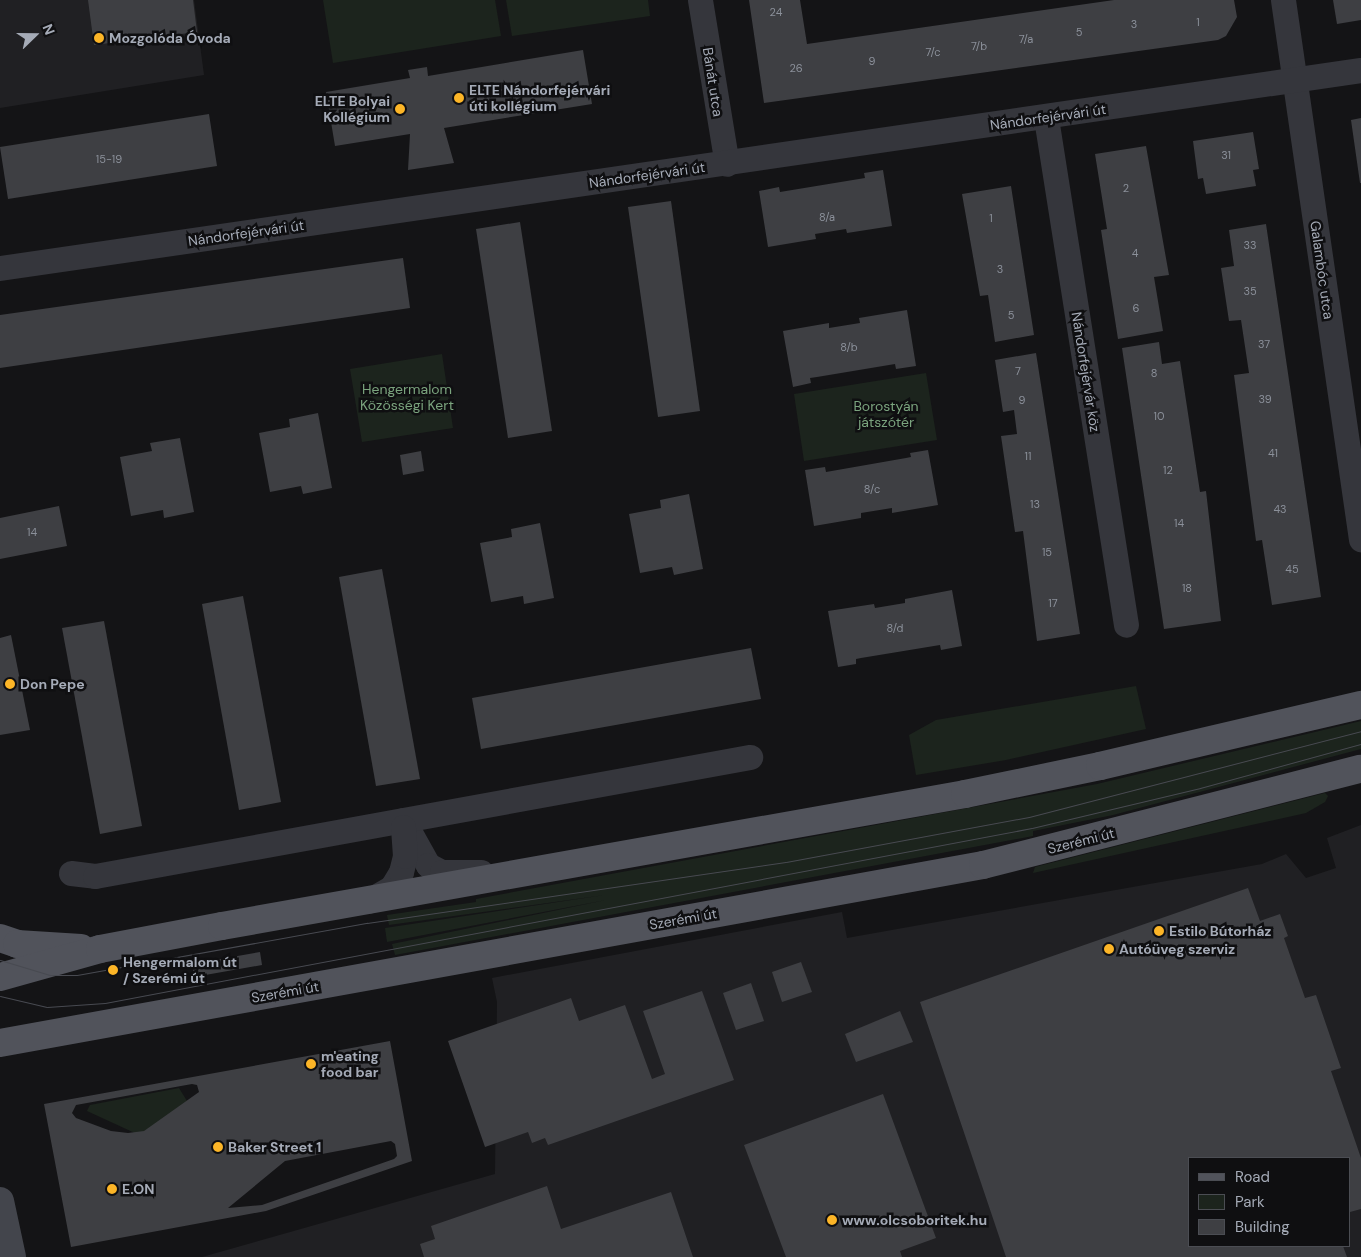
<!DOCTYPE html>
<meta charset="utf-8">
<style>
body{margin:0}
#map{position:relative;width:1361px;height:1257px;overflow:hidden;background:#141416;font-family:"DM Sans",sans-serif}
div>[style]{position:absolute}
.built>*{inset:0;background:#202023}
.green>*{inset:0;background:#1c241d}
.building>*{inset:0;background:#3e3f43}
.street>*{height:25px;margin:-12.5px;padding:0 12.5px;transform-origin:12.5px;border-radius:12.5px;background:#35363c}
.secondary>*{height:28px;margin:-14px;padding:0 14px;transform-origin:14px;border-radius:14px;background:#43454c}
.primary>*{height:28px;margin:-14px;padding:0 14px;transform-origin:14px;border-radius:14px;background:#51535b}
.tram>*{height:1px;margin:-0.5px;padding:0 0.5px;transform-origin:0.5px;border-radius:0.5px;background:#484a51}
.dots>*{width:14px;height:14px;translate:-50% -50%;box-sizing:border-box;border:2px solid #0f0f11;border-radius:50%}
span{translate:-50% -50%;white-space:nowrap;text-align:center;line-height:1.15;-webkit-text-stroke:5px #0f0f11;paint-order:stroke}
.number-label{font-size:11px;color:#8b909a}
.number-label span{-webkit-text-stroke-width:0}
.poi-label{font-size:14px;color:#a5abb7;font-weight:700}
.left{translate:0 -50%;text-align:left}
.right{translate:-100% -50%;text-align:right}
.street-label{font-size:14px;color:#a5abb7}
.park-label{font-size:14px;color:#7ba47e}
.legend{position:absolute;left:1188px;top:1157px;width:162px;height:90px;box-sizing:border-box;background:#0f0f11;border:1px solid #4b4d53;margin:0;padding:6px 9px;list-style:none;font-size:15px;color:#a5abb7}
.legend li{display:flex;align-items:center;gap:10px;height:25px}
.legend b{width:25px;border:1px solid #4b4d53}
.north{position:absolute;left:10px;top:10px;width:50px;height:50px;-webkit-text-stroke:4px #0f0f11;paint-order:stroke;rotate:68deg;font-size:14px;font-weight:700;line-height:20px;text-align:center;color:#a5abb7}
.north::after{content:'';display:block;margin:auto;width:18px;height:22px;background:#a5abb7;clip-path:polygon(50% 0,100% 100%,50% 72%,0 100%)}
</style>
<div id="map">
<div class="built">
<div style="clip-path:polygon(0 0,194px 0,204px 75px,0 108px)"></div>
<div style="clip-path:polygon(evenodd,1361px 825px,1361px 1257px,202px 1257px,495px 1174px,497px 1002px,492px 978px,842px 912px,847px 938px,1262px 864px,1286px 854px,1306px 878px,1336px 868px,1327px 838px,1361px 825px,1190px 1158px,1350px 1158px,1350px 1246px,1190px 1246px,1190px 1158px)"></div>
</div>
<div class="green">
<div style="clip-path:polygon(323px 0,495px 0,501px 36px,333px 63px)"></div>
<div style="clip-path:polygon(506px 0,648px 0,650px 16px,512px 36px)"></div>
<div style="clip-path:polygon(442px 354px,453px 428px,362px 442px,350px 369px)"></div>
<div style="clip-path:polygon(926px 373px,937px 440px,804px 461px,794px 394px)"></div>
<div style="clip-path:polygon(1136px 686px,1146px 729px,1006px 760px,916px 775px,909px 735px,936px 720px)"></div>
<div style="clip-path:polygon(1361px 721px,1361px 749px,1113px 815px,1033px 831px,1033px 836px,395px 955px,392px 944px,606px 900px,387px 942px,385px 928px,605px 895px,389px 925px,387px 915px,476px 902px,476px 899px,1097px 784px)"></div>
<div style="clip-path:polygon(1325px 793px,1328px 796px,1325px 802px,1306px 813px,1033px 873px,1035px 867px)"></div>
<div style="clip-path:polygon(179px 1088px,187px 1101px,151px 1129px,137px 1134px,87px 1111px,90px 1105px)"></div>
</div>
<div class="building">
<div style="clip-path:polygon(88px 0,193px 0,197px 32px,94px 45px)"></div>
<div style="clip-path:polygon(749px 0,800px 0,807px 44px,1114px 0,1234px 0,1237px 17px,1226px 36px,1218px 40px,764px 103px)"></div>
<div style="clip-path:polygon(1333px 0,1361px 0,1361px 20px,1337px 24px)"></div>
<div style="clip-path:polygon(583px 50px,592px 104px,444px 128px,454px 163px,408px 170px,410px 134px,335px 146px,326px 92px,410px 78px,408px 70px,427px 67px,428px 76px)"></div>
<div style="clip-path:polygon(209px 114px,217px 166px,8px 199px,0 147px)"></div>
<div style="clip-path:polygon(1361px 118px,1361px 183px,1360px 183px,1351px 120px)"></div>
<div style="clip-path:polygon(1253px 132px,1259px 169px,1253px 170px,1256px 186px,1206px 194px,1203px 178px,1198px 179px,1193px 141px)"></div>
<div style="clip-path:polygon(1146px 146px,1169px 275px,1154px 277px,1163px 331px,1118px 339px,1101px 230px,1107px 229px,1095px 154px)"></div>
<div style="clip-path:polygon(883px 170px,892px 226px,847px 233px,846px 229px,815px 234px,816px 239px,768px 247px,759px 191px,779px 187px,780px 192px,865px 178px,864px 173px)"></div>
<div style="clip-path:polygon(1011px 186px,1034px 335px,995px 342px,988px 295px,980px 296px,962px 194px)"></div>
<div style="clip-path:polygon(671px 201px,700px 411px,658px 417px,628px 207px)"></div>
<div style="clip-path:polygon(520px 222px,552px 431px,508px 438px,476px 229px)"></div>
<div style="clip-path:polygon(1266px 224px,1321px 597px,1272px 605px,1262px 540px,1256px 541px,1234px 375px,1249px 373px,1241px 320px,1229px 321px,1221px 268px,1234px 266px,1229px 230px)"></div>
<div style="clip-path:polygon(403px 258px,410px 308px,0 368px,0 315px)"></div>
<div style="clip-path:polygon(907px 310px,916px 366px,896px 369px,895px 364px,817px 377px,810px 378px,811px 383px,793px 387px,783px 331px,829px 323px,829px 328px,860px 323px,859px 318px)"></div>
<div style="clip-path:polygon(1159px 342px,1162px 364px,1180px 361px,1200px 492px,1206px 491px,1221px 621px,1164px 629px,1122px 348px)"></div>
<div style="clip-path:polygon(1036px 353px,1080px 634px,1037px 641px,1023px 531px,1015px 532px,1001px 436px,1017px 434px,1014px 410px,1003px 412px,995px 360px)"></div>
<div style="clip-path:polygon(318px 413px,332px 488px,303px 494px,301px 486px,270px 492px,259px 433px,290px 427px,289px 419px)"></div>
<div style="clip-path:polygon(180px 438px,194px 512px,164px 518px,163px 510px,131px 516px,120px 457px,152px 451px,150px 443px)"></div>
<div style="clip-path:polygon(928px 450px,938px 505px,892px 513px,892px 508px,861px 513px,861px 518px,814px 526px,805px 470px,825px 467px,826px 472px,906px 458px,911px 457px,910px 453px)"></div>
<div style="clip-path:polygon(421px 451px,424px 471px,403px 475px,400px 455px)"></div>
<div style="clip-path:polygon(689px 494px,703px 569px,674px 575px,672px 567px,640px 573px,629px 514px,661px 508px,660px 500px)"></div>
<div style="clip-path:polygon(59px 506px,67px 546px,0 559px,0 518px)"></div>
<div style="clip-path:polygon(540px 523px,554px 598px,524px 604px,523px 596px,491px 602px,480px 543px,512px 537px,511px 529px)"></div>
<div style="clip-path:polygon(382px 569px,420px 779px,376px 786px,339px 577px)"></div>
<div style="clip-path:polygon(952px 590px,962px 646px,941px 650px,940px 645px,861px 658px,856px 659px,856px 664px,838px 667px,828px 611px,874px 604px,875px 608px,905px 603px,905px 599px)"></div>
<div style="clip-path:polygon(243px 596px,281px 802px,239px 810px,202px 604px)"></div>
<div style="clip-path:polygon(104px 621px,142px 826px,100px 834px,62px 628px)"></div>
<div style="clip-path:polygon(11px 635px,30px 730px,0 735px,0 638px)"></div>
<div style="clip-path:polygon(751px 648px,761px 699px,481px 749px,472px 698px)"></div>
<div style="clip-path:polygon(1248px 888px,1260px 921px,1280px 914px,1288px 936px,1284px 938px,1305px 998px,1316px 995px,1341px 1068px,1331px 1071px,1361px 1158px,1361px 1209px,1350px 1212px,1350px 1158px,1190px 1158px,1190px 1246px,1343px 1246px,1347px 1257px,1006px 1257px,920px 1002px)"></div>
<div style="clip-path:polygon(260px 952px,262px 965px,194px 977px,192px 964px)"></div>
<div style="clip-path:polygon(801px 962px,812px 992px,782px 1002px,772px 972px)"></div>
<div style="clip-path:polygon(751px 983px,764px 1021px,736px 1030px,723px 993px)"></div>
<div style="clip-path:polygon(702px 991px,734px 1080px,548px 1145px,545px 1138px,532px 1143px,528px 1132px,485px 1147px,448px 1041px,571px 998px,579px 1021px,625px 1005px,652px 1079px,665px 1074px,643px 1011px)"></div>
<div style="clip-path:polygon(900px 1011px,913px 1042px,856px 1062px,845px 1034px)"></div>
<div style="clip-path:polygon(evenodd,390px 1041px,412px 1161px,266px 1211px,71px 1247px,44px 1104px,390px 1041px,192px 1084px,197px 1085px,199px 1092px,144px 1131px,128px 1133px,111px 1131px,76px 1118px,72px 1113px,76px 1105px,192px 1084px,390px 1041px,391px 1141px,395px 1144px,397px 1156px,394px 1159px,262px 1205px,228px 1208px,285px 1161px,391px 1141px)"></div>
<div style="clip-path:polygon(883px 1094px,936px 1238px,900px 1251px,902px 1257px,786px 1257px,744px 1145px)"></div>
<div style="clip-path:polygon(547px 1186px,561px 1229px,671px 1192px,693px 1257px,424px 1257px,420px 1244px,435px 1239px,431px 1226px)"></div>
</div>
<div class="street">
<div style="left:700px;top:0;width:166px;rotate:80.7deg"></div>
<div style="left:1283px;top:0;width:545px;rotate:81.77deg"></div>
<div style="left:1046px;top:118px;width:513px;rotate:81.03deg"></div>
<div style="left:0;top:268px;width:1375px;rotate:-8.28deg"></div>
<div style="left:403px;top:820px;width:51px;rotate:60.9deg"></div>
<div style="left:428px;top:865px;width:16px;rotate:27deg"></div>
<div style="left:442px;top:872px;width:39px"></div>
<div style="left:71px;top:873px;width:24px;rotate:7deg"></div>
<div style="left:95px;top:876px;width:666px;rotate:-10.3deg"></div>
<div style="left:368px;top:901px;width:28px;rotate:-30deg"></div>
<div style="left:392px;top:887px;width:17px;rotate:-59deg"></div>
<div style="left:401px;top:872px;width:16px;rotate:-76deg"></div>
<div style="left:405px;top:856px;width:29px;rotate:-94deg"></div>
</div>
<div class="secondary">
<div style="left:0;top:1201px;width:57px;rotate:77.9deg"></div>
</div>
<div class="primary">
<div style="left:0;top:938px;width:18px;rotate:19deg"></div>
<div style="left:17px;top:944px;width:64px;rotate:3.6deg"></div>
<div style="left:0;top:977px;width:104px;rotate:-15.6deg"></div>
<div style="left:100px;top:949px;width:124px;rotate:-10.7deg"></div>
<div style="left:222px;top:926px;width:755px;rotate:-10.07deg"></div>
<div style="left:965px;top:794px;width:138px;rotate:-11.7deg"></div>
<div style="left:1100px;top:766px;width:268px;rotate:-13.2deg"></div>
<div style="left:0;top:1043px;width:999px;rotate:-10.26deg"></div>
<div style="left:983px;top:865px;width:390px;rotate:-14.3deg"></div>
</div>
<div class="tram">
<div style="left:0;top:960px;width:52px;rotate:16.7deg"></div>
<div style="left:50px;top:975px;width:27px"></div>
<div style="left:77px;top:975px;width:295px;rotate:-10.2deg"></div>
<div style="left:367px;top:923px;width:423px;rotate:-8.3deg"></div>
<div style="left:786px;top:862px;width:247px;rotate:-10.5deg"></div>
<div style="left:1029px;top:817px;width:343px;rotate:-14.5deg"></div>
<div style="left:0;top:996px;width:48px;rotate:13.2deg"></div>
<div style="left:47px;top:1007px;width:58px;rotate:-3.9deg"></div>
<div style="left:105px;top:1003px;width:943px;rotate:-10.69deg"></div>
<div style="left:1032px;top:828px;width:173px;rotate:-13.4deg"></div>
<div style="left:1200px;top:788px;width:167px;rotate:-15.3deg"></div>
</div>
<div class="dots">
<div style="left:99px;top:38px;background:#fcb527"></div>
<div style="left:459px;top:98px;background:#fcb527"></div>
<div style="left:400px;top:109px;background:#fcb527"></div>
<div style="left:10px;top:684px;background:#fcb527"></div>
<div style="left:1159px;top:931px;background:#fcb527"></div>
<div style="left:1109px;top:949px;background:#fcb527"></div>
<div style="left:113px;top:970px;background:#fcb527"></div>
<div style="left:311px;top:1064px;background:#fcb527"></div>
<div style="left:218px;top:1147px;background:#fcb527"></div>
<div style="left:112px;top:1189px;background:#fcb527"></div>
<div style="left:832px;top:1220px;background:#fcb527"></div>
</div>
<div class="number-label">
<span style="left:776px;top:12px">24</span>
<span style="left:1198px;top:22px">1</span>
<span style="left:1134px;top:24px">3</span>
<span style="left:1079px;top:32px">5</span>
<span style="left:1026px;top:39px">7/a</span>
<span style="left:979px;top:46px">7/b</span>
<span style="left:933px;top:52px">7/c</span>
<span style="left:872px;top:61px">9</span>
<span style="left:796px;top:68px">26</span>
<span style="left:1226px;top:155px">31</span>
<span style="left:109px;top:159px">15-19</span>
<span style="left:1126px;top:188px">2</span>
<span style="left:827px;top:217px">8/a</span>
<span style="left:991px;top:218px">1</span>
<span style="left:1250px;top:245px">33</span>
<span style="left:1135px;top:253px">4</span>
<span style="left:1000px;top:269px">3</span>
<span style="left:1250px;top:291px">35</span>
<span style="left:1136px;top:308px">6</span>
<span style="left:1011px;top:315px">5</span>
<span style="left:1264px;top:344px">37</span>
<span style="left:849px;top:347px">8/b</span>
<span style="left:1018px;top:371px">7</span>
<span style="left:1154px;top:373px">8</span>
<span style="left:1265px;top:399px">39</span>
<span style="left:1022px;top:400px">9</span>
<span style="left:1159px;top:416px">10</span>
<span style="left:1273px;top:453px">41</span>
<span style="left:1028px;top:456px">11</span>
<span style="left:1168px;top:470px">12</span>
<span style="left:872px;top:489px">8/c</span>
<span style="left:1035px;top:504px">13</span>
<span style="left:1280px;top:509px">43</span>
<span style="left:1179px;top:523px">14</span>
<span style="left:32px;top:532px">14</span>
<span style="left:1047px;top:552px">15</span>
<span style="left:1292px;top:569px">45</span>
<span style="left:1187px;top:588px">18</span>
<span style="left:1053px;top:603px">17</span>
<span style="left:895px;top:628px">8/d</span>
</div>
<div class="poi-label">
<span class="left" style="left:109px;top:38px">Mozgolóda Óvoda</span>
<span class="left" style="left:469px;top:98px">ELTE Nándorfejérvári<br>úti kollégium</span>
<span class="right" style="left:390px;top:109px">ELTE Bolyai<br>Kollégium</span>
<span class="left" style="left:20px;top:684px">Don Pepe</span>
<span class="left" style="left:1169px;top:931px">Estilo Bútorház</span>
<span class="left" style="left:1119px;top:949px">Autóüveg szerviz</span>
<span class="left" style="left:123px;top:970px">Hengermalom út<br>/ Szerémi út</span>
<span class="left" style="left:321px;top:1064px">m'eating<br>food bar</span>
<span class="left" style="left:228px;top:1147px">Baker Street 1</span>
<span class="left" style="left:122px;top:1189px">E.ON</span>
<span class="left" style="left:842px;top:1220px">www.olcsoboritek.hu</span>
</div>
<div class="street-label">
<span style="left:713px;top:82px;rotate:81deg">Bánát utca</span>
<span style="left:1048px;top:117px;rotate:-8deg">Nándorfejérvári út</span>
<span style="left:647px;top:175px;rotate:-8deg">Nándorfejérvári út</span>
<span style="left:246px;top:233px;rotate:-8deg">Nándorfejérvári út</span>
<span style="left:1322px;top:270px;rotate:82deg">Galambóc utca</span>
<span style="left:1086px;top:372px;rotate:81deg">Nándorfejérvár köz</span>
<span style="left:1081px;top:841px;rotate:-14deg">Szerémi út</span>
<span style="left:683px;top:919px;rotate:-10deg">Szerémi út</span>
<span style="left:285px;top:992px;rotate:-10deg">Szerémi út</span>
</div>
<div class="park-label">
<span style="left:407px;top:397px">Hengermalom<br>Közösségi Kert</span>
<span style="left:886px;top:414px">Borostyán<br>játszótér</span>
</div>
<ul class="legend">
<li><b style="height:6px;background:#51535b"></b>Road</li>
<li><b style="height:14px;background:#1c241d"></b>Park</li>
<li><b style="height:14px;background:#3e3f43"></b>Building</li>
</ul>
<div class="north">N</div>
</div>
